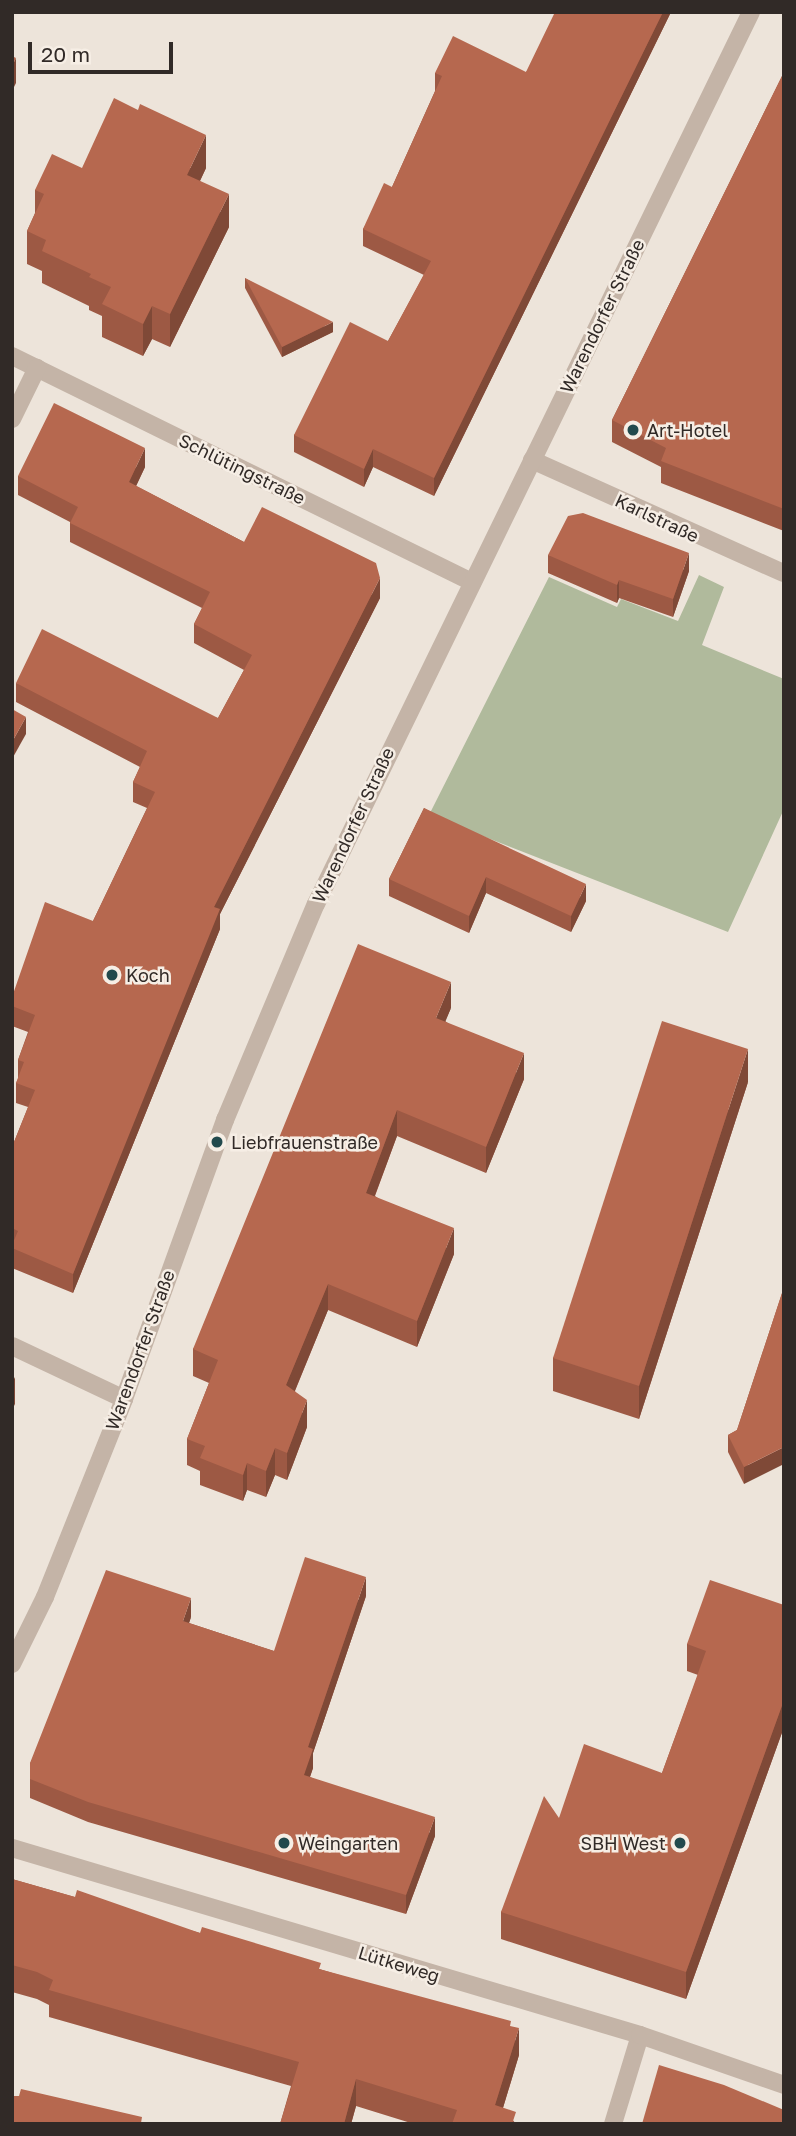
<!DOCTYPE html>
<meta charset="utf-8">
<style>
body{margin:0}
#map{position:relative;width:796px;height:2136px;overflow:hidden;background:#ede4da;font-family:"Golos Text",sans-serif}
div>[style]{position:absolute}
.green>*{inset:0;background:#b0ba9c}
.minor>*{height:18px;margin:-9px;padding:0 9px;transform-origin:9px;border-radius:9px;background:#c4b4a7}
.tertiary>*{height:18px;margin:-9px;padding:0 9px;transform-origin:9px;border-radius:9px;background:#c4b4a7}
.wall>*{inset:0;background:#9d5944}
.shaded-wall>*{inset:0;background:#7f4937}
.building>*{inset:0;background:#b6684f}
.dots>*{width:19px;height:19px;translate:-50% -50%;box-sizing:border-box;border:4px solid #f6eee5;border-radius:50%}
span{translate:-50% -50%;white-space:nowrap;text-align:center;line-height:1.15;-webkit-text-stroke:5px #f6eee5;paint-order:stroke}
.street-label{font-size:18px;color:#312a27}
.poi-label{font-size:18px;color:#312a27}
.left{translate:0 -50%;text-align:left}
.right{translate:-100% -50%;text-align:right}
.frame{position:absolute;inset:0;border:14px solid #312a27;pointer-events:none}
.scale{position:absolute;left:28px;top:42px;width:145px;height:32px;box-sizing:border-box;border:4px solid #312a27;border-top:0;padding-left:9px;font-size:21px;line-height:24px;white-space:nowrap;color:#312a27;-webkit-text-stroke:5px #f6eee5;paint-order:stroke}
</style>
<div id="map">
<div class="green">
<div style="clip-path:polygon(699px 575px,724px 587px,702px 645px,784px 679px,784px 809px,728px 932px,429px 815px,549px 577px,617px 607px,621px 599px,678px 621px)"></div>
</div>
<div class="minor">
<div style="left:12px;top:356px;width:513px;rotate:26.17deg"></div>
<div style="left:12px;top:419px;width:57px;rotate:-63.9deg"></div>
<div style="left:532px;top:460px;width:276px;rotate:24.2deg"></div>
<div style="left:12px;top:1346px;width:124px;rotate:25.3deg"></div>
<div style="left:613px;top:2124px;width:93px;rotate:-73.1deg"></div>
</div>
<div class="tertiary">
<div style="left:12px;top:1664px;width:75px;rotate:-63.8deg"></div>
<div style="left:45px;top:1597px;width:213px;rotate:-68.2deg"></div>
<div style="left:124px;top:1399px;width:297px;rotate:-70.1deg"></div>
<div style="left:225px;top:1120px;width:234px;rotate:-67.2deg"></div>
<div style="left:316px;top:904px;width:992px;rotate:-64deg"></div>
<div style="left:12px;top:1848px;width:655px;rotate:16.58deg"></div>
<div style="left:640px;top:2035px;width:152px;rotate:19.1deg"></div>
</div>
<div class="wall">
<div style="clip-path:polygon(580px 12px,671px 12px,434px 496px,373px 467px,364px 487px,294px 452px,294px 435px,388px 341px,424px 275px,363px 246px,363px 229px,392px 187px,435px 91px,435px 73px,526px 72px)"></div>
<div style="clip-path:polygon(784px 72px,784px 531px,661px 483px,661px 467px,612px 442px,612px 420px)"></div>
<div style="clip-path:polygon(82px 168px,206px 168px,200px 181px,229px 227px,170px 347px,152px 339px,143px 356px,102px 337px,102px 316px,89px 310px,89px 306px,42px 283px,42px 271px,27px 264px,27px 231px,35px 213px,35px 190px)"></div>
<div style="clip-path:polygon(245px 278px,333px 332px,282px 357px,245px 288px)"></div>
<div style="clip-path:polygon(145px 467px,136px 486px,244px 542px,380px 598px,220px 914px,220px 929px,73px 1293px,12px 1268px,12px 1147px,28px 1107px,16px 1103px,16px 1083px,18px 1079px,18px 1060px,28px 1032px,12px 1026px,12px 997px,93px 921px,147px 808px,133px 802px,133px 782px,140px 767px,16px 702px,16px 683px,218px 718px,244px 670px,194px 643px,194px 624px,202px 608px,70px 542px,70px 522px,18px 495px,18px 476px)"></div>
<div style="clip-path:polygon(548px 555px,689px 571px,673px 617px,619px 598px,617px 603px,548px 573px)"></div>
<div style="clip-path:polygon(424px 808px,586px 901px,571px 932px,486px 893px,469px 933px,389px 896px,389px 879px)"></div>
<div style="clip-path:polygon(451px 1008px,445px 1021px,524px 1079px,486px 1173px,397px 1136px,375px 1196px,454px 1254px,417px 1347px,328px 1310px,295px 1391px,307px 1427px,287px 1480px,275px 1475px,266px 1497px,247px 1490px,243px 1501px,200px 1485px,200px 1471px,187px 1465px,187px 1439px,209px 1383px,193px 1376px,193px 1349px)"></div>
<div style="clip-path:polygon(748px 1082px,639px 1419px,553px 1391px,553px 1358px)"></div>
<div style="clip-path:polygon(784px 1287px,744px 1484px,728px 1452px,728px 1435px,737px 1430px)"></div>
<div style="clip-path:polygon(366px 1596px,313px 1753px,313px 1768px,310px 1777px,435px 1836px,406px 1914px,88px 1822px,30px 1798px,30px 1763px,191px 1617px,189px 1623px,274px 1651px)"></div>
<div style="clip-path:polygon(784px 1605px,784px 1727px,686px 1999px,501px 1939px,501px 1912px,559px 1818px,662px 1773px,698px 1675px,687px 1671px,687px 1644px)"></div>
<div style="clip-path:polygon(12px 1879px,200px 1933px,511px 2027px,519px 2055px,503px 2108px,516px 2124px,414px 2124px,356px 2106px,351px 2124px,280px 2124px,291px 2086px,49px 2017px,49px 2005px,37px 1999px,12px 1992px)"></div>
</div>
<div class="shaded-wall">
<div style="clip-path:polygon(663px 12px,671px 12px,434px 496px,434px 478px)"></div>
<div style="clip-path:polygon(16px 58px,16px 83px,12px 91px,12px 66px)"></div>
<div style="clip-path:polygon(206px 135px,206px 168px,187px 208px,187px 175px)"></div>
<div style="clip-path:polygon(229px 194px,229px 227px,170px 347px,170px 314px)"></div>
<div style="clip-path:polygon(152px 306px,152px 339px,143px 356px,143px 324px)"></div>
<div style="clip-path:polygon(333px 322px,333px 332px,282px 357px,282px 347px)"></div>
<div style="clip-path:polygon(145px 448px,145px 467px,129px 501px,129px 482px)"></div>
<div style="clip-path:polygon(373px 449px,373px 467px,364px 487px,364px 469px)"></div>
<div style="clip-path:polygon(689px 553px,689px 571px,673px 617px,673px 599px)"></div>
<div style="clip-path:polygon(380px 578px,380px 598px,220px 914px,220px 929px,73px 1293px,73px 1274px,214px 907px)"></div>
<div style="clip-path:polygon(619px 580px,619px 598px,617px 603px,617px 585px)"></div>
<div style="clip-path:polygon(26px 717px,26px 734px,12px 759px,12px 742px)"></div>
<div style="clip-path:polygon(486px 877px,486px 893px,469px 933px,469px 916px)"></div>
<div style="clip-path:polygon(586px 884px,586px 901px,571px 932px,571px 916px)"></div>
<div style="clip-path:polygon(451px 982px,451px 1008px,436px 1044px,436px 1018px)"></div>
<div style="clip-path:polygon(748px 1049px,748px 1082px,639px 1419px,639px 1386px)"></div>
<div style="clip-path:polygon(524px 1053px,524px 1079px,486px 1173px,486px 1147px)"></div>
<div style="clip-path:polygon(397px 1110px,397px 1136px,366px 1219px,366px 1193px)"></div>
<div style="clip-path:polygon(454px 1228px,454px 1254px,417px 1347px,417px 1321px)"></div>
<div style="clip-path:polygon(328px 1284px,328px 1310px,286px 1412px,286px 1385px)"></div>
<div style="clip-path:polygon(15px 1377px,15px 1404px,12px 1410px,12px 1383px)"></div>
<div style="clip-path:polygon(307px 1400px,307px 1427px,287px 1480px,287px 1453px)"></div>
<div style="clip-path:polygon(13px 1410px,13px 1438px,12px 1440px,12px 1413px)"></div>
<div style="clip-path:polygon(784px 1447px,784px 1464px,744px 1484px,744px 1467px)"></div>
<div style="clip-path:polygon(275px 1448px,275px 1475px,266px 1497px,266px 1471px)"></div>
<div style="clip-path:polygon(247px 1463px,247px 1490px,243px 1501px,243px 1475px)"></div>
<div style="clip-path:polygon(366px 1577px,366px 1596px,313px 1753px,313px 1768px,304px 1794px,304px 1775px,308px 1747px)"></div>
<div style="clip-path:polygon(191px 1598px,191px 1617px,183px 1641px,183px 1621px)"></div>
<div style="clip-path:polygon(784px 1700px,784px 1727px,686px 1999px,686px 1972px)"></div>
<div style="clip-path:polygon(435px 1817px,435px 1836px,406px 1914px,406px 1895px)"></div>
<div style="clip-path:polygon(519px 2028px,519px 2055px,498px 2124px,495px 2105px)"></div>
<div style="clip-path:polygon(356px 2079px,356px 2106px,351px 2124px,344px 2124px)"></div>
</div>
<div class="building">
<div style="clip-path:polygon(555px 12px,577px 12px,579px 13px,580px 12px,663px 12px,434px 478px,373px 449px,364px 469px,294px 435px,350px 322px,388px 341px,431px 261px,363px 229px,384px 183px,392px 187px,442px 76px,435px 73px,453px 36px,526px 72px)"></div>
<div style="clip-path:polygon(12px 56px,16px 58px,12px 66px)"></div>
<div style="clip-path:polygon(784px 72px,784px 509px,661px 461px,666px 448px,612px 420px)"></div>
<div style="clip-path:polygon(114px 98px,138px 110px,140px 104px,206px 135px,187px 175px,229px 194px,170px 314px,152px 306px,143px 324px,102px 304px,111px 287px,89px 277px,91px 274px,42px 251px,46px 240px,27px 231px,44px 194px,35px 190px,52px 154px,82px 168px)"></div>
<div style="clip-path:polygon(245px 278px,333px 322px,282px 347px)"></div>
<div style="clip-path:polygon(54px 403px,145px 448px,129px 482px,244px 542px,262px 507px,376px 563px,380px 578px,214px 907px,220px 909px,73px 1274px,12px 1248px,12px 1245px,18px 1231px,12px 1228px,12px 1147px,35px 1090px,16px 1083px,24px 1062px,18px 1060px,35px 1015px,12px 1006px,12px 997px,45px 902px,93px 921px,155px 792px,133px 782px,147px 751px,16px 683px,42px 629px,218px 718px,252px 655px,194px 624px,210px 592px,70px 523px,78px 507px,18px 476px)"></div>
<div style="clip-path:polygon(583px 513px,689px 553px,673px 599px,619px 580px,617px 585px,548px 555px,568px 516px)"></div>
<div style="clip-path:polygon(12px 709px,26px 717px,12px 742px)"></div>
<div style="clip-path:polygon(424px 808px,586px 884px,571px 916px,486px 877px,469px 916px,389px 879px)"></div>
<div style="clip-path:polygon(358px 944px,451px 982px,436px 1018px,524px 1053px,486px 1147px,397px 1110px,366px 1193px,454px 1228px,417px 1321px,328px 1284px,286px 1385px,307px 1400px,287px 1453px,275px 1448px,266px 1471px,247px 1463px,243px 1475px,200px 1458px,205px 1446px,187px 1439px,218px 1360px,193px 1349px)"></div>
<div style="clip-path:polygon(662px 1021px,748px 1049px,639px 1386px,553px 1358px)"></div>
<div style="clip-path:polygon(784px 1287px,784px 1447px,744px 1467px,728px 1435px,737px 1430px)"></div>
<div style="clip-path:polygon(305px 1557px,366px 1577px,308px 1747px,313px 1749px,304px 1775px,435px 1817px,406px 1895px,88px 1802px,30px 1779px,30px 1763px,106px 1570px,191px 1598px,183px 1621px,274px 1651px)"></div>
<div style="clip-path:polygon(710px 1580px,784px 1605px,784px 1700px,686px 1972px,501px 1912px,544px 1796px,559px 1818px,584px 1744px,662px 1773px,706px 1651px,687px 1644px)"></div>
<div style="clip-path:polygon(12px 1879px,75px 1897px,77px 1890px,200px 1933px,202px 1927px,321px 1963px,319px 1969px,511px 2021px,510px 2026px,519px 2028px,495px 2105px,516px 2112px,512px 2124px,452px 2124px,457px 2110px,356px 2079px,344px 2124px,280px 2124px,299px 2062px,49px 1990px,53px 1980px,37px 1972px,12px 1965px)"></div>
<div style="clip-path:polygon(659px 2065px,724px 2085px,784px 2110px,784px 2124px,642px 2124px)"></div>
<div style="clip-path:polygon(21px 2089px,142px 2117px,141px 2123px,145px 2124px,12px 2124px,12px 2096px,19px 2096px)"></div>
</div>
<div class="dots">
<div style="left:633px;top:430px;background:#224a4d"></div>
<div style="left:112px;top:975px;background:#224a4d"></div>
<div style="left:217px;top:1142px;background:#224a4d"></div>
<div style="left:284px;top:1843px;background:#224a4d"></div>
<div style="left:680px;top:1843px;background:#224a4d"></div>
</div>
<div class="street-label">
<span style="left:602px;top:316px;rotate:-64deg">Warendorfer Straße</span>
<span style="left:242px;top:469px;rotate:26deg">Schlütingstraße</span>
<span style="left:657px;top:518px;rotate:25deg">Karlstraße</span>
<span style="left:353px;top:825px;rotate:-65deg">Warendorfer Straße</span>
<span style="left:140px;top:1350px;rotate:-70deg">Warendorfer Straße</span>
<span style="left:399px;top:1964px;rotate:17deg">Lütkeweg</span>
</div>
<div class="poi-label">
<span class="left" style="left:647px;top:430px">Art-Hotel</span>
<span class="left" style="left:126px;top:975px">Koch</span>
<span class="left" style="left:231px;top:1142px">Liebfrauenstraße</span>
<span class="left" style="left:298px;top:1843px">Weingarten</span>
<span class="right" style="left:666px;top:1843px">SBH West</span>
</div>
<div class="frame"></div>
<div class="scale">20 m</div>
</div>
